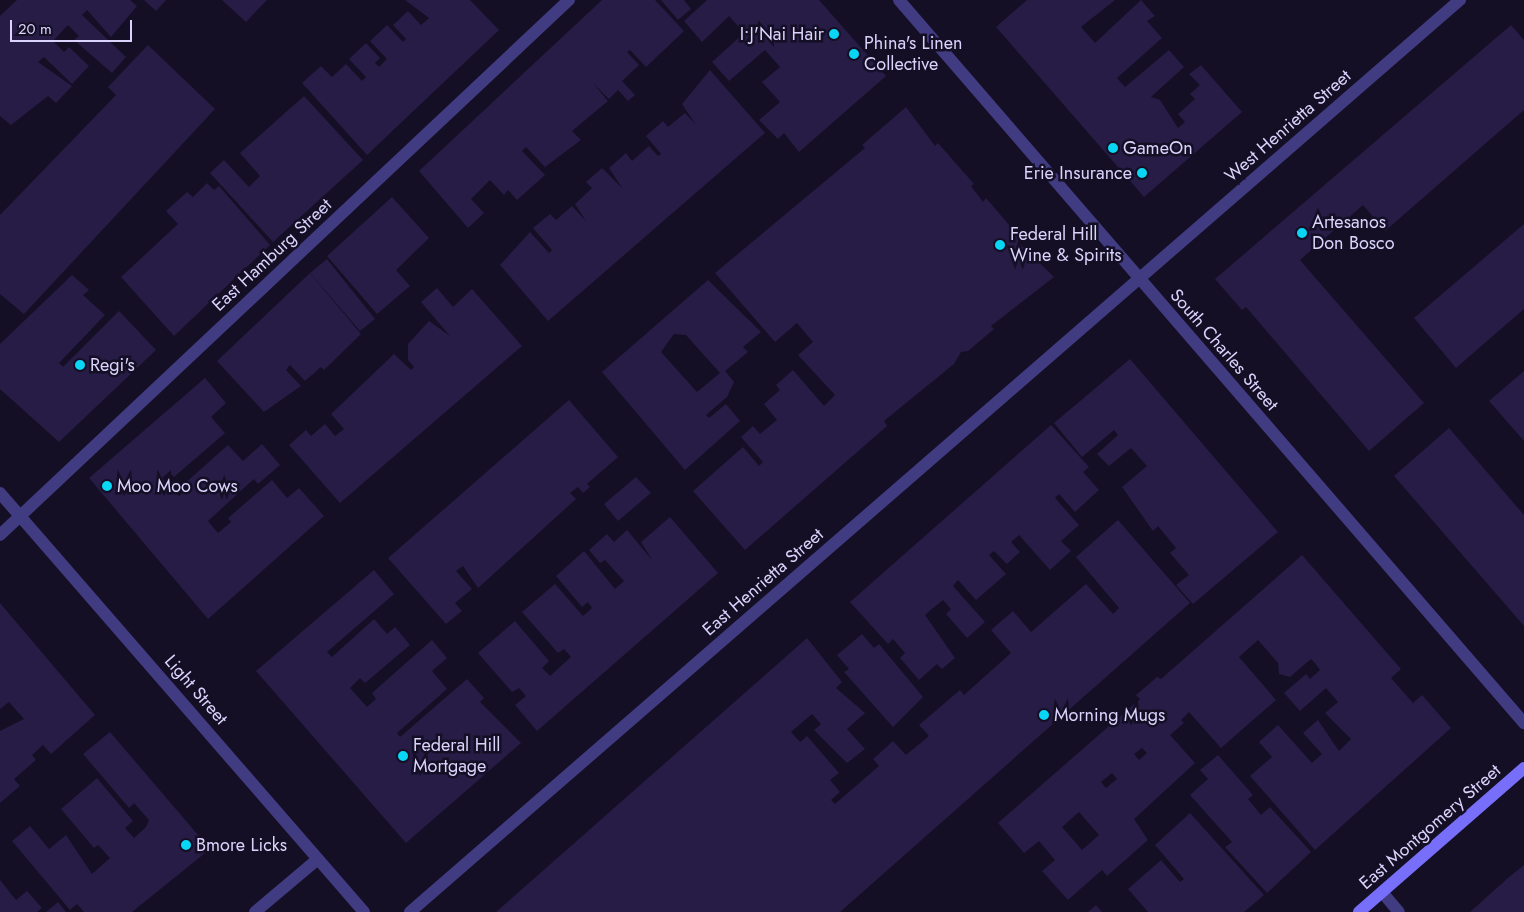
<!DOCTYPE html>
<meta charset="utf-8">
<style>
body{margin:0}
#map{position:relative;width:1524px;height:912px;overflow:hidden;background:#140f24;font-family:Jost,sans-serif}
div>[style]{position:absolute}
.building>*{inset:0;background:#261c45}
.pedestrian>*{height:12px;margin:-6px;padding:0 6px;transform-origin:6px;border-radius:6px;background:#413c82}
.minor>*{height:12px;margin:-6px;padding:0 6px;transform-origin:6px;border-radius:6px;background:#413c82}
.tertiary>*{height:12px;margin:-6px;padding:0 6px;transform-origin:6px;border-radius:6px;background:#413c82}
.secondary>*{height:12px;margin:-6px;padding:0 6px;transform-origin:6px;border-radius:6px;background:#776ffa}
.dots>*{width:14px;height:14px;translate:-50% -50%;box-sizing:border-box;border:2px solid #140f24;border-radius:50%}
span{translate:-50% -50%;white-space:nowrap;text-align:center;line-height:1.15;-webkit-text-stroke:5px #140f24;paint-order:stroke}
.poi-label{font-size:18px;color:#dad4fd}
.right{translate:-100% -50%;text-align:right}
.left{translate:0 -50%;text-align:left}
.street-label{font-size:18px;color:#dad4fd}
.scale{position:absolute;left:10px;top:20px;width:122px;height:22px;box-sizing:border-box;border:2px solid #dad4fd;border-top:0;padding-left:6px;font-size:15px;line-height:18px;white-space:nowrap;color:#dad4fd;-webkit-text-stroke:4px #140f24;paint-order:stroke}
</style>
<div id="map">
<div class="building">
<div style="clip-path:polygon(17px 0,130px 0,137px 6px,111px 37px,87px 10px,82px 15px,126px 57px,112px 73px,74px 40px,79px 36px,68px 25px,53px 41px,64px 52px,69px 47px,89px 66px,72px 84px,44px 57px,38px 62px,72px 86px,56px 103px,48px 96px,11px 125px,0 116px,0 16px)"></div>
<div style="clip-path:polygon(144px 0,166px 0,156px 11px)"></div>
<div style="clip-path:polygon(222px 0,267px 0,246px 22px)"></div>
<div style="clip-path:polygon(405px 0,470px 0,499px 30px,367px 155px,302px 83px,321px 66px,332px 77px,346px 64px,362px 81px,366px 77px,349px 59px,366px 43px,380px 58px,375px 63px,379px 67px,387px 59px,370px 41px,387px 25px,403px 42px,406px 39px,393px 25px,408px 11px,421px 25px,429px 18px)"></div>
<div style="clip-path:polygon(602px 0,655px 0,684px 31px,646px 67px,630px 50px,627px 52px,639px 65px,622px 81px,635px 95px,628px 101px,618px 90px,609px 99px,593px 83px,608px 101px,572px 131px,581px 140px,545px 167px,526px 147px,522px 151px,545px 175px,517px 200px,508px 190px,504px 195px,490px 180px,471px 199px,484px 213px,468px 228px,419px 171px)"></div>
<div style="clip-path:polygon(661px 0,684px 0,691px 9px,678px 20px)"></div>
<div style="clip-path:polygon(707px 0,819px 0,886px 76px,799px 152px,784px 133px,778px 139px,759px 120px,780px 102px,762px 82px,780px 67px,765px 50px,729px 81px,712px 62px,744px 33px,729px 16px,702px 42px,684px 21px)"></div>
<div style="clip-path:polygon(1027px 0,1115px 0,1081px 27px,1095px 43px,1141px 0,1155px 16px,1147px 21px,1162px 38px,1117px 78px,1125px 87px,1169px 50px,1184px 67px,1151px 97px,1160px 100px,1178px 128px,1185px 122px,1178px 114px,1195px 99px,1190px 94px,1200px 85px,1189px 74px,1201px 65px,1242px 112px,1144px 197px,996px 27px)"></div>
<div style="clip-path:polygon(1511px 25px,1524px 40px,1524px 110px,1385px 231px,1363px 205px,1300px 260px,1424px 403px,1369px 451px,1246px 307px,1242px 310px,1215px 279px)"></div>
<div style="clip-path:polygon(148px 45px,215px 109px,24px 314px,0 294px,0 215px,116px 95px,108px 87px)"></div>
<div style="clip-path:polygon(710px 70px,765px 133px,548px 321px,500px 265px,530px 232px,549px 253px,552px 250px,533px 228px,550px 214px,556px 220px,572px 206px,586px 221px,575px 204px,592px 188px,586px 182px,602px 168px,622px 188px,609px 168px,626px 153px,632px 161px,649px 146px,658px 156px,661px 154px,646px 136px,663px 121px,668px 127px,685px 113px,696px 125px,682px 104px)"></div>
<div style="clip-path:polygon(304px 96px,363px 160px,273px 242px,210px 173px,224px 160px,249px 187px,260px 176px,240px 153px)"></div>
<div style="clip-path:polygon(906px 107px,935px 146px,938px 143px,974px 184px,971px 186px,983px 202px,986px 198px,1022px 240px,1019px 243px,1054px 277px,991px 326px,994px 329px,968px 351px,961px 352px,954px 364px,884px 421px,887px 426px,745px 550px,693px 491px,743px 447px,759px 466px,763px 462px,741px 437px,753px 426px,760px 434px,777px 420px,764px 404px,780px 390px,776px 385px,793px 370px,824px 406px,835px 395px,798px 355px,813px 342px,797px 323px,775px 342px,715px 273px,865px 148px,862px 145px)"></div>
<div style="clip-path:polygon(207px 183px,214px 190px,219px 186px,270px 245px,174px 336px,121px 277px,178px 224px,166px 211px,187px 192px,193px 197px)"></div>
<div style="clip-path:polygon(392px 197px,429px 238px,396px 270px,410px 286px,377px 314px,327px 256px)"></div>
<div style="clip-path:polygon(1524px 224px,1524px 309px,1456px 368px,1414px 318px)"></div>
<div style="clip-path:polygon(327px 259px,375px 319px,360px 331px,310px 273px)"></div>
<div style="clip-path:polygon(310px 273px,361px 334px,324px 370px,321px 367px,305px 381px,290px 365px,286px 370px,301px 386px,264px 412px,217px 361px)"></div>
<div style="clip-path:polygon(72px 275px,89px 290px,83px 295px,105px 315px,59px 363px,63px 367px,119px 311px,156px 350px,59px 442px,0 389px,0 344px)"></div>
<div style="clip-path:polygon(evenodd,708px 280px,761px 332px,743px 347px,748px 352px,725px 371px,734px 382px,727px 397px,706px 415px,709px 418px,726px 404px,740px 421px,685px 470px,602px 372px,708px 280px,674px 334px,686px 335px,720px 373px,697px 392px,661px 352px,674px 334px)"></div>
<div style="clip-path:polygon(437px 288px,453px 307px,472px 289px,522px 346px,340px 503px,289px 445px,306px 430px,311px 436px,325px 424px,335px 436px,344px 429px,331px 414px,394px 354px,411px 370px,414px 367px,408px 360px,408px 344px,429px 321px,450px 336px,421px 302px)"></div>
<div style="clip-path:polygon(1130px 359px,1278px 532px,1193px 604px,1176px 585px,1189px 575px,1170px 553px,1176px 548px,1158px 526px,1153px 531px,1122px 487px,1147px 466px,1131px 448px,1109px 466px,1097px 454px,1118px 435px,1114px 430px,1082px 457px,1054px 423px)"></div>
<div style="clip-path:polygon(1524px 371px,1524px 441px,1489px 401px)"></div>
<div style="clip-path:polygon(205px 378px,226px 403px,211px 417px,225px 433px,174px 477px,169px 472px,162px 478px,179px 496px,187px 489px,184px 484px,228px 445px,243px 461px,262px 444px,280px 465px,258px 484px,254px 479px,245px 487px,208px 521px,212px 526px,218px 533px,231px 522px,228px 518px,272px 480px,287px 498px,299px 488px,324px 516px,208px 619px,89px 478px)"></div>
<div style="clip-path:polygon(569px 400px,618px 457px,587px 484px,590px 487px,583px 493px,578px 487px,570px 493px,576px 499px,478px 588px,463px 566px,456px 571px,472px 589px,455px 603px,462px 611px,446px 624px,388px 558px)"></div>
<div style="clip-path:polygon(1051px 425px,1089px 467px,1083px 472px,1099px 490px,1075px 512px,1059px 494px,1055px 498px,1079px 525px,1061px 541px,1071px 551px,1050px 570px,1019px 535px,1011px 542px,1020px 552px,1007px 564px,994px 551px,989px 555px,1006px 574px,976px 600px,958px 580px,953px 586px,985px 622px,967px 638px,946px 614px,951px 609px,943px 600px,932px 609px,925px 615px,955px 658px,942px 669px,937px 664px,919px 680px,900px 658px,905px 653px,893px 639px,888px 644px,850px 602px)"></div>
<div style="clip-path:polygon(1449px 428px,1524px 515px,1524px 626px,1394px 476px)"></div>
<div style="clip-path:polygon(636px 477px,651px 493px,618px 521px,604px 504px)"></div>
<div style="clip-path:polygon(670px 517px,718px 573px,537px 731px,515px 705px,526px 696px,519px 688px,512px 692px,478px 653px,515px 621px,549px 661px,542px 668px,550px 676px,571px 657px,564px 649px,558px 653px,522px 612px,555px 584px,583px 616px,592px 608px,588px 602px,582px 607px,556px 576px,584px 551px,615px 589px,624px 581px,605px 560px,600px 563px,589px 550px,607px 534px,614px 542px,627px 530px,652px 560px,641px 542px)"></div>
<div style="clip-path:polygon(1118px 520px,1190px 603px,840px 912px,496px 912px,807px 638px,842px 682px,836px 688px,865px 713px,847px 729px,865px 749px,847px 763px,814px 730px,821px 724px,812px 714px,791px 732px,800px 742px,807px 736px,839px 773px,830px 780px,840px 792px,831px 800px,835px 804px,879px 766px,873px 759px,893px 741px,906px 755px,929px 736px,919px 725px,960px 690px,964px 695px,1011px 653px,991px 630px,1013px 611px,1031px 632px,1086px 584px,1113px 614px,1119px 608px,1076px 557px)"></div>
<div style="clip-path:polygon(evenodd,1302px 555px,1401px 669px,1391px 678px,1413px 703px,1422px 695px,1451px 728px,1315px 850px,1250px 776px,1272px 757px,1259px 742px,1278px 725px,1312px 763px,1322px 754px,1303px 733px,1318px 720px,1339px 751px,1351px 739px,1325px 713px,1338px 702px,1326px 688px,1300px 711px,1284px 693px,1306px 674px,1310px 679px,1320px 670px,1314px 662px,1311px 659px,1290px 677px,1279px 674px,1278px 663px,1258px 640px,1239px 657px,1276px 700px,1221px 748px,1189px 712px,1181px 720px,1184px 723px,1170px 735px,1195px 763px,1134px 819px,1148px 840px,1107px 876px,1102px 870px,1068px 900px,1042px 871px,1055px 860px,1039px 841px,1024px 853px,998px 823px,1140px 699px,1136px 695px,1157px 677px,1161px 679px,1302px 555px,1142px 748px,1147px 753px,1139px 760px,1134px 754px,1142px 748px,1302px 555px,1112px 773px,1117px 779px,1106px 788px,1101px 782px,1112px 773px,1302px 555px,1079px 812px,1099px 835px,1082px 850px,1062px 827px,1079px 812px)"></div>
<div style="clip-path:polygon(374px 570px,394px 594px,327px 652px,332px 657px,374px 619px,387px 634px,395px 627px,410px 645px,365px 683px,360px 678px,350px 688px,359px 698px,367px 707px,376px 699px,372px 693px,432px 640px,447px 658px,432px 671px,447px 689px,397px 733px,400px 737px,467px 679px,484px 698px,480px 702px,521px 743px,406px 843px,256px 671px)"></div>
<div style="clip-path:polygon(0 603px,95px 715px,51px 754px,43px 745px,32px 755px,36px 760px,14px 779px,20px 786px,0 803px,0 731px,24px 719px,9px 702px,0 709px)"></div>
<div style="clip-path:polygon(862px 634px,874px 648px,879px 644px,923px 697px,893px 727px,844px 672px,849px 669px,837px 655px)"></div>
<div style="clip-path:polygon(110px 732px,210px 849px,132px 912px,84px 912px,77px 904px,70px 910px,12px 841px,30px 826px,49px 849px,66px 835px,92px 874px,110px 858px,98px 845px,94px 848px,61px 809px,97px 778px,133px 821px,125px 828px,134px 838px,146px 827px,149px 820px,134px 803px,129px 808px,83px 754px)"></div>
<div style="clip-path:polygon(1218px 755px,1253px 795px,1248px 799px,1261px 815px,1270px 807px,1311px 852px,1267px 893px,1225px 847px,1232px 842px,1190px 795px,1208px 779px,1200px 770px)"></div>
<div style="clip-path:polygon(1190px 813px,1264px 895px,1244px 912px,1148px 912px,1128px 889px,1161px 860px,1180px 882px,1184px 879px,1155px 845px)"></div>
<div style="clip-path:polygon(1524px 865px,1524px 912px,1470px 912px,1509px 877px)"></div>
<div style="clip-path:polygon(0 880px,16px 900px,27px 891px,42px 908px,37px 912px,0 912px)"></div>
<div style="clip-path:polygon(58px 902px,66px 912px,46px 912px)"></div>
<div style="clip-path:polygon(1096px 905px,1102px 912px,1088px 912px)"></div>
</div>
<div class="pedestrian">
<div style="left:1382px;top:892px;width:26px;rotate:50deg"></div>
</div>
<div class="minor">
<div style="left:0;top:535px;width:781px;rotate:-43.24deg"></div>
<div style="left:255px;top:912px;width:82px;rotate:-40.1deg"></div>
<div style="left:410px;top:912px;width:1391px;rotate:-40.98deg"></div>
</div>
<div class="tertiary">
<div style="left:899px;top:0;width:956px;rotate:49.16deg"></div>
<div style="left:0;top:493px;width:555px;rotate:49.02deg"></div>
</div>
<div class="secondary">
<div style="left:1359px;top:912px;width:219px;rotate:-41.1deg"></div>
</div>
<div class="dots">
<div style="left:834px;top:34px;background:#09d6f5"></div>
<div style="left:854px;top:54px;background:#09d6f5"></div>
<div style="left:1113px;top:148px;background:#09d6f5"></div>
<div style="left:1142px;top:173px;background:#09d6f5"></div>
<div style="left:1302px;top:233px;background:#09d6f5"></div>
<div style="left:1000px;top:245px;background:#09d6f5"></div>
<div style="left:80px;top:365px;background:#09d6f5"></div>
<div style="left:107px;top:486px;background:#09d6f5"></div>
<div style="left:1044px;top:715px;background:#09d6f5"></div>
<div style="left:403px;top:756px;background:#09d6f5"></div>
<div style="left:186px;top:845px;background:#09d6f5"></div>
</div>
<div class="poi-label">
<span class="right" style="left:824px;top:34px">I•J'Nai Hair</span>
<span class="left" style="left:864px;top:54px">Phina's Linen<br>Collective</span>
<span class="left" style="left:1123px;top:148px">GameOn</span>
<span class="right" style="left:1132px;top:173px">Erie Insurance</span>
<span class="left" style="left:1312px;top:233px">Artesanos<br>Don Bosco</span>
<span class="left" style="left:1010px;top:245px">Federal Hill<br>Wine &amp; Spirits</span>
<span class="left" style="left:90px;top:365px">Regi's</span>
<span class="left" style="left:117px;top:486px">Moo Moo Cows</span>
<span class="left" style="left:1054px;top:715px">Morning Mugs</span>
<span class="left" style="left:413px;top:756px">Federal Hill<br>Mortgage</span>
<span class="left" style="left:196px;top:845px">Bmore Licks</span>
</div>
<div class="street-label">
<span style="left:1288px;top:126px;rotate:-41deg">West Henrietta Street</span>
<span style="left:272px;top:255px;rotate:-43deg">East Hamburg Street</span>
<span style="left:1224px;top:350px;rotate:49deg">South Charles Street</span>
<span style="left:763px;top:582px;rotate:-41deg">East Henrietta Street</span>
<span style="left:196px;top:690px;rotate:49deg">Light Street</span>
<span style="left:1430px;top:827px;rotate:-41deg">East Montgomery Street</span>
</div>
<div class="scale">20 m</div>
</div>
